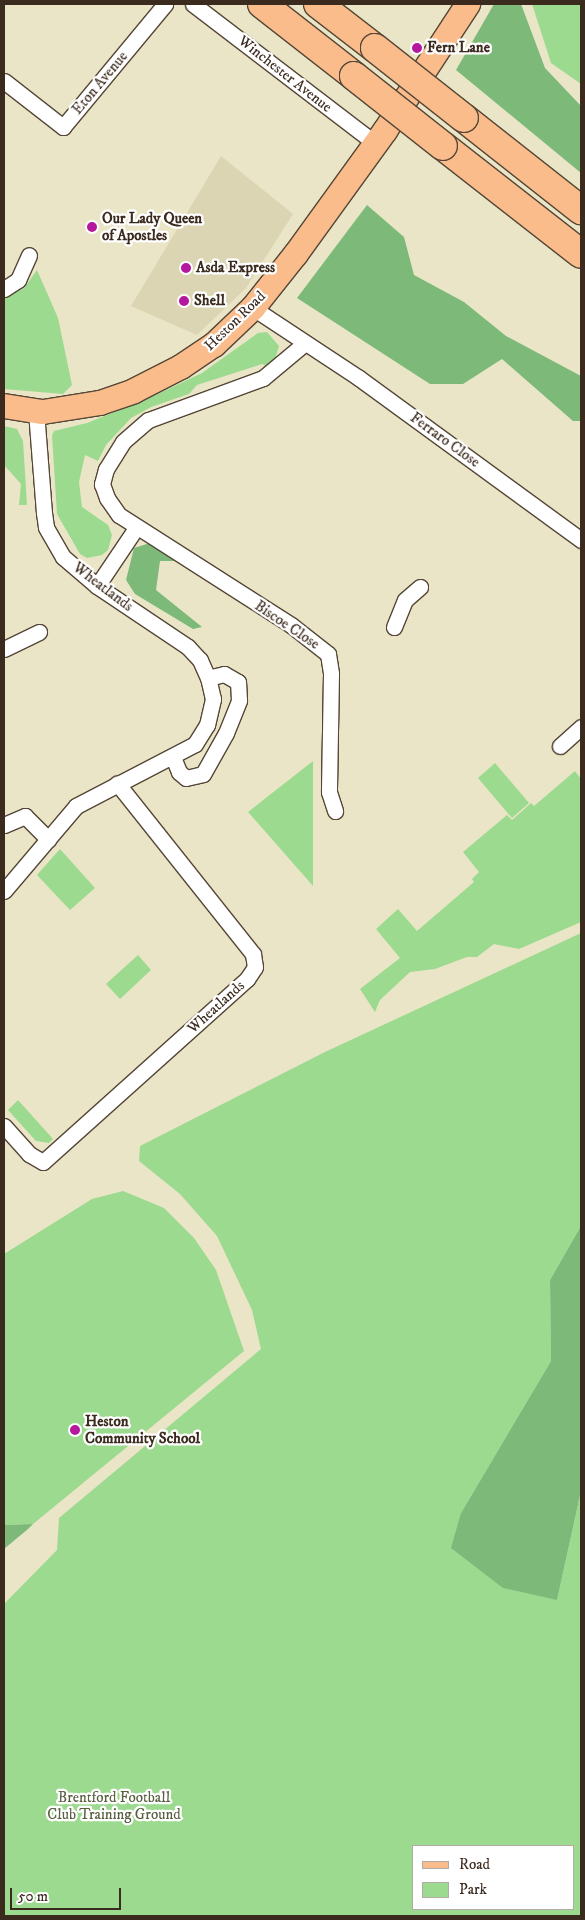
<!DOCTYPE html>
<style>
body{margin:0}
#map{position:relative;width:585px;height:1920px;overflow:hidden;background:#eae5c6;font-family:"IM FELL DW Pica",serif}
div>[style]{position:absolute}
.built>*{inset:0;background:#dbd5b4}
.green>*{inset:0;background:#9cda8f}
.forest>*{inset:0;background:#7dba7a}
.roads{filter:drop-shadow(1px 0 #554637) drop-shadow(-1px 0 #554637) drop-shadow(0 1px #554637) drop-shadow(0 -1px #554637)}
.street>*{height:15px;margin:-7.5px;padding:0 7.5px;transform-origin:7.5px;border-radius:7.5px;background:#fff}
.primary>*{height:24px;margin:-12px;padding:0 12px;transform-origin:12px;border-radius:12px;background:#f9bc8a}
.highway>*{height:28px;margin:-14px;padding:0 14px;transform-origin:14px;border-radius:14px;background:#f9bc8a}
.bridges{filter:drop-shadow(1px 0 #554637) drop-shadow(-1px 0 #554637) drop-shadow(0 1px #554637) drop-shadow(0 -1px #554637)}
.highway-bridge>*{height:28px;margin:-14px;padding:0 14px;transform-origin:14px;border-radius:14px;background:#f9bc8a}
.dots>*{width:14px;height:14px;translate:-50% -50%;box-sizing:border-box;border:2px solid #fff;border-radius:50%}
span{translate:-50% -50%;white-space:nowrap;text-align:center;line-height:1.15;-webkit-text-stroke:4.5px #fff;paint-order:stroke}
.poi-label{font-size:15px;color:#3b2a1e;font-weight:700}
.left{translate:0 -50%;text-align:left}
.street-label{font-size:15px;color:#3b2a1e}
.park-label{font-size:15px;color:#585f40}
.frame{position:absolute;inset:0;border:5px solid #3b2a1e;pointer-events:none}
.legend{position:absolute;left:412px;top:1845px;width:162px;height:65px;box-sizing:border-box;background:#fff;border:1px solid #b1aaa5;margin:0;padding:6px 9px;list-style:none;font-size:15px;color:#3b2a1e}
.legend li{display:flex;align-items:center;gap:10px;height:25px}
.legend b{width:25px;border:1px solid #b1aaa5}
.scale{position:absolute;left:10px;top:1888px;width:111px;height:22px;box-sizing:border-box;border:2px solid #3b2a1e;border-top:0;padding-left:6px;font-size:15px;line-height:18px;white-space:nowrap;color:#3b2a1e;-webkit-text-stroke:4px #fff;paint-order:stroke}
</style>
<div id="map">
<div class="built">
<div style="clip-path:polygon(221px 156px,293px 214px,246px 288px,197px 335px,131px 306px)"></div>
</div>
<div class="green">
<div style="clip-path:polygon(532px 4px,581px 4px,581px 84px,551px 63px)"></div>
<div style="clip-path:polygon(37px 270px,58px 318px,72px 385px,63px 394px,4px 389px,4px 298px,24px 288px)"></div>
<div style="clip-path:polygon(267px 332px,279px 346px,276px 356px,268px 367px,262px 364px,197px 385px,189px 394px,151px 407px,131px 418px,106px 445px,98px 461px,85px 455px,79px 482px,82px 507px,108px 525px,112px 535px,108px 550px,102px 555px,87px 558px,80px 554px,57px 514px,52px 435px,54px 431px,87px 423px,147px 399px,202px 373px,258px 333px)"></div>
<div style="clip-path:polygon(4px 426px,17px 429px,23px 441px,27px 505px,19px 505px,21px 484px,4px 465px)"></div>
<div style="clip-path:polygon(313px 761px,313px 886px,248px 812px)"></div>
<div style="clip-path:polygon(495px 763px,529px 803px,512px 818px,478px 778px)"></div>
<div style="clip-path:polygon(575px 771px,581px 779px,581px 922px,519px 949px,494px 944px,477px 957px,467px 957px,435px 969px,410px 972px,380px 1000px,375px 1012px,360px 989px,400px 958px,376px 929px,398px 909px,417px 931px,474px 882px,472px 879px,479px 872px,463px 852px,507px 815px,512px 820px,531px 803px,534px 806px)"></div>
<div style="clip-path:polygon(60px 849px,95px 888px,70px 910px,37px 875px)"></div>
<div style="clip-path:polygon(evenodd,581px 933px,581px 1226px,550px 1280px,551px 1361px,461px 1513px,557px 1600px,581px 1491px,581px 1916px,4px 1916px,4px 1604px,57px 1550px,59px 1518px,261px 1349px,252px 1310px,217px 1236px,180px 1194px,139px 1161px,140px 1146px,325px 1052px,581px 933px,414px 1846px,574px 1846px,574px 1909px,414px 1909px,414px 1846px)"></div>
<div style="clip-path:polygon(138px 955px,151px 970px,120px 999px,106px 984px)"></div>
<div style="clip-path:polygon(18px 1100px,53px 1139px,49px 1143px,36px 1141px,8px 1110px)"></div>
<div style="clip-path:polygon(123px 1191px,164px 1208px,194px 1238px,216px 1270px,244px 1351px,33px 1524px,4px 1525px,4px 1254px,92px 1199px)"></div>
</div>
<div class="forest">
<div style="clip-path:polygon(494px 4px,521px 4px,545px 68px,581px 106px,581px 173px,456px 70px)"></div>
<div style="clip-path:polygon(367px 205px,404px 237px,414px 275px,464px 302px,506px 336px,581px 376px,581px 421px,573px 421px,502px 359px,463px 384px,430px 384px,297px 298px)"></div>
<div style="clip-path:polygon(150px 543px,178px 561px,160px 561px,156px 590px,202px 627px,193px 629px,135px 594px,126px 580px,134px 548px)"></div>
<div style="clip-path:polygon(581px 1226px,581px 1491px,557px 1600px,503px 1588px,451px 1548px,461px 1513px,551px 1361px,550px 1280px)"></div>
<div style="clip-path:polygon(33px 1524px,28px 1529px,4px 1549px,4px 1525px)"></div>
</div>
<div class="roads">
<div class="street">
<div style="left:193px;top:4px;width:230px;rotate:37.4deg"></div>
<div style="left:4px;top:81px;width:75px;rotate:37.9deg"></div>
<div style="left:63px;top:127px;width:160px;rotate:-50.3deg"></div>
<div style="left:4px;top:289px;width:17px;rotate:-33deg"></div>
<div style="left:18px;top:280px;width:27px;rotate:-66deg"></div>
<div style="left:253px;top:308px;width:127px;rotate:33.4deg"></div>
<div style="left:359px;top:378px;width:275px;rotate:36.1deg"></div>
<div style="left:305px;top:343px;width:55px;rotate:140.2deg"></div>
<div style="left:263px;top:378px;width:122px;rotate:159.9deg"></div>
<div style="left:148px;top:420px;width:33px;rotate:139deg"></div>
<div style="left:123px;top:442px;width:32px;rotate:122deg"></div>
<div style="left:106px;top:469px;width:16px;rotate:105deg"></div>
<div style="left:102px;top:484px;width:15px;rotate:70deg"></div>
<div style="left:107px;top:498px;width:21px;rotate:55deg"></div>
<div style="left:119px;top:515px;width:204px;rotate:32.6deg"></div>
<div style="left:291px;top:625px;width:47px;rotate:38.1deg"></div>
<div style="left:328px;top:654px;width:20px;rotate:81deg"></div>
<div style="left:331px;top:674px;width:118px;rotate:91deg"></div>
<div style="left:329px;top:792px;width:20px;rotate:72deg"></div>
<div style="left:97px;top:586px;width:70px;rotate:-56.1deg"></div>
<div style="left:394px;top:627px;width:29px;rotate:-68deg"></div>
<div style="left:405px;top:600px;width:20px;rotate:-41deg"></div>
<div style="left:4px;top:649px;width:39px;rotate:-26deg"></div>
<div style="left:560px;top:746px;width:28px;rotate:-42deg"></div>
<div style="left:173px;top:757px;width:16px;rotate:68deg"></div>
<div style="left:179px;top:772px;width:9px;rotate:41deg"></div>
<div style="left:186px;top:778px;width:17px;rotate:-13deg"></div>
<div style="left:203px;top:774px;width:47px;rotate:-60.7deg"></div>
<div style="left:226px;top:733px;width:35px;rotate:-68deg"></div>
<div style="left:239px;top:700px;width:18px;rotate:-93deg"></div>
<div style="left:238px;top:682px;width:16px;rotate:-150deg"></div>
<div style="left:224px;top:674px;width:16px;rotate:166deg"></div>
<div style="left:4px;top:825px;width:23px;rotate:-23deg"></div>
<div style="left:25px;top:816px;width:33px;rotate:45deg"></div>
<div style="left:4px;top:891px;width:111px;rotate:-49.7deg"></div>
<div style="left:76px;top:806px;width:134px;rotate:-27.5deg"></div>
<div style="left:195px;top:744px;width:22px;rotate:-58deg"></div>
<div style="left:207px;top:725px;width:27px;rotate:-77deg"></div>
<div style="left:213px;top:699px;width:22px;rotate:-103deg"></div>
<div style="left:208px;top:678px;width:20px;rotate:-114deg"></div>
<div style="left:200px;top:660px;width:18px;rotate:-133deg"></div>
<div style="left:188px;top:647px;width:110px;rotate:-146.2deg"></div>
<div style="left:97px;top:586px;width:45px;rotate:-139.5deg"></div>
<div style="left:63px;top:557px;width:34px;rotate:-120deg"></div>
<div style="left:46px;top:527px;width:14px;rotate:-98deg"></div>
<div style="left:44px;top:513px;width:102px;rotate:-94.5deg"></div>
<div style="left:4px;top:1126px;width:38px;rotate:48deg"></div>
<div style="left:29px;top:1154px;width:16px;rotate:30deg"></div>
<div style="left:43px;top:1162px;width:274px;rotate:-41.9deg"></div>
<div style="left:247px;top:979px;width:14px;rotate:-56deg"></div>
<div style="left:255px;top:967px;width:13px;rotate:-99deg"></div>
<div style="left:253px;top:954px;width:218px;rotate:-128.5deg"></div>
</div>
<div class="primary">
<div style="left:4px;top:406px;width:39px;rotate:9deg"></div>
<div style="left:43px;top:412px;width:58px;rotate:-9deg"></div>
<div style="left:100px;top:403px;width:36px;rotate:-19deg"></div>
<div style="left:134px;top:391px;width:53px;rotate:-27.1deg"></div>
<div style="left:181px;top:367px;width:40px;rotate:-34deg"></div>
<div style="left:214px;top:345px;width:54px;rotate:-43.5deg"></div>
<div style="left:253px;top:308px;width:69px;rotate:-51.5deg"></div>
<div style="left:296px;top:254px;width:152px;rotate:-54.1deg"></div>
<div style="left:385px;top:131px;width:152px;rotate:-56.8deg"></div>
</div>
<div class="highway">
<div style="left:262px;top:4px;width:117px;rotate:38deg"></div>
<div style="left:318px;top:4px;width:72px;rotate:37.7deg"></div>
<div style="left:464px;top:118px;width:149px;rotate:38.2deg"></div>
<div style="left:443px;top:146px;width:175px;rotate:38deg"></div>
</div>
</div>
<div class="bridges">
<div class="highway-bridge">
<div style="left:375px;top:48px;width:113px;rotate:38.2deg"></div>
<div style="left:354px;top:76px;width:113px;rotate:38.2deg"></div>
</div>
</div>
<div class="dots">
<div style="left:417px;top:48px;background:#b5179e"></div>
<div style="left:92px;top:227px;background:#b5179e"></div>
<div style="left:186px;top:268px;background:#b5179e"></div>
<div style="left:184px;top:301px;background:#b5179e"></div>
<div style="left:75px;top:1430px;background:#b5179e"></div>
</div>
<div class="poi-label">
<span class="left" style="left:427px;top:48px">Fern Lane</span>
<span class="left" style="left:102px;top:227px">Our Lady Queen<br>of Apostles</span>
<span class="left" style="left:196px;top:268px">Asda Express</span>
<span class="left" style="left:194px;top:301px">Shell</span>
<span class="left" style="left:85px;top:1430px">Heston<br>Community School</span>
</div>
<div class="street-label">
<span style="left:285px;top:74px;rotate:38deg">Winchester Avenue</span>
<span style="left:100px;top:83px;rotate:-50deg">Eton Avenue</span>
<span style="left:235px;top:321px;rotate:-44deg">Heston Road</span>
<span style="left:445px;top:440px;rotate:36deg">Ferraro Close</span>
<span style="left:103px;top:587px;rotate:37deg">Wheatlands</span>
<span style="left:287px;top:625px;rotate:34deg">Biscoe Close</span>
<span style="left:216px;top:1007px;rotate:-42deg">Wheatlands</span>
</div>
<div class="park-label">
<span style="left:114px;top:1806px">Brentford Football<br>Club Training Ground</span>
</div>
<div class="frame"></div>
<ul class="legend">
<li><b style="height:6px;background:#f9bc8a"></b>Road</li>
<li><b style="height:14px;background:#9cda8f"></b>Park</li>
</ul>
<div class="scale">50 m</div>
</div>
